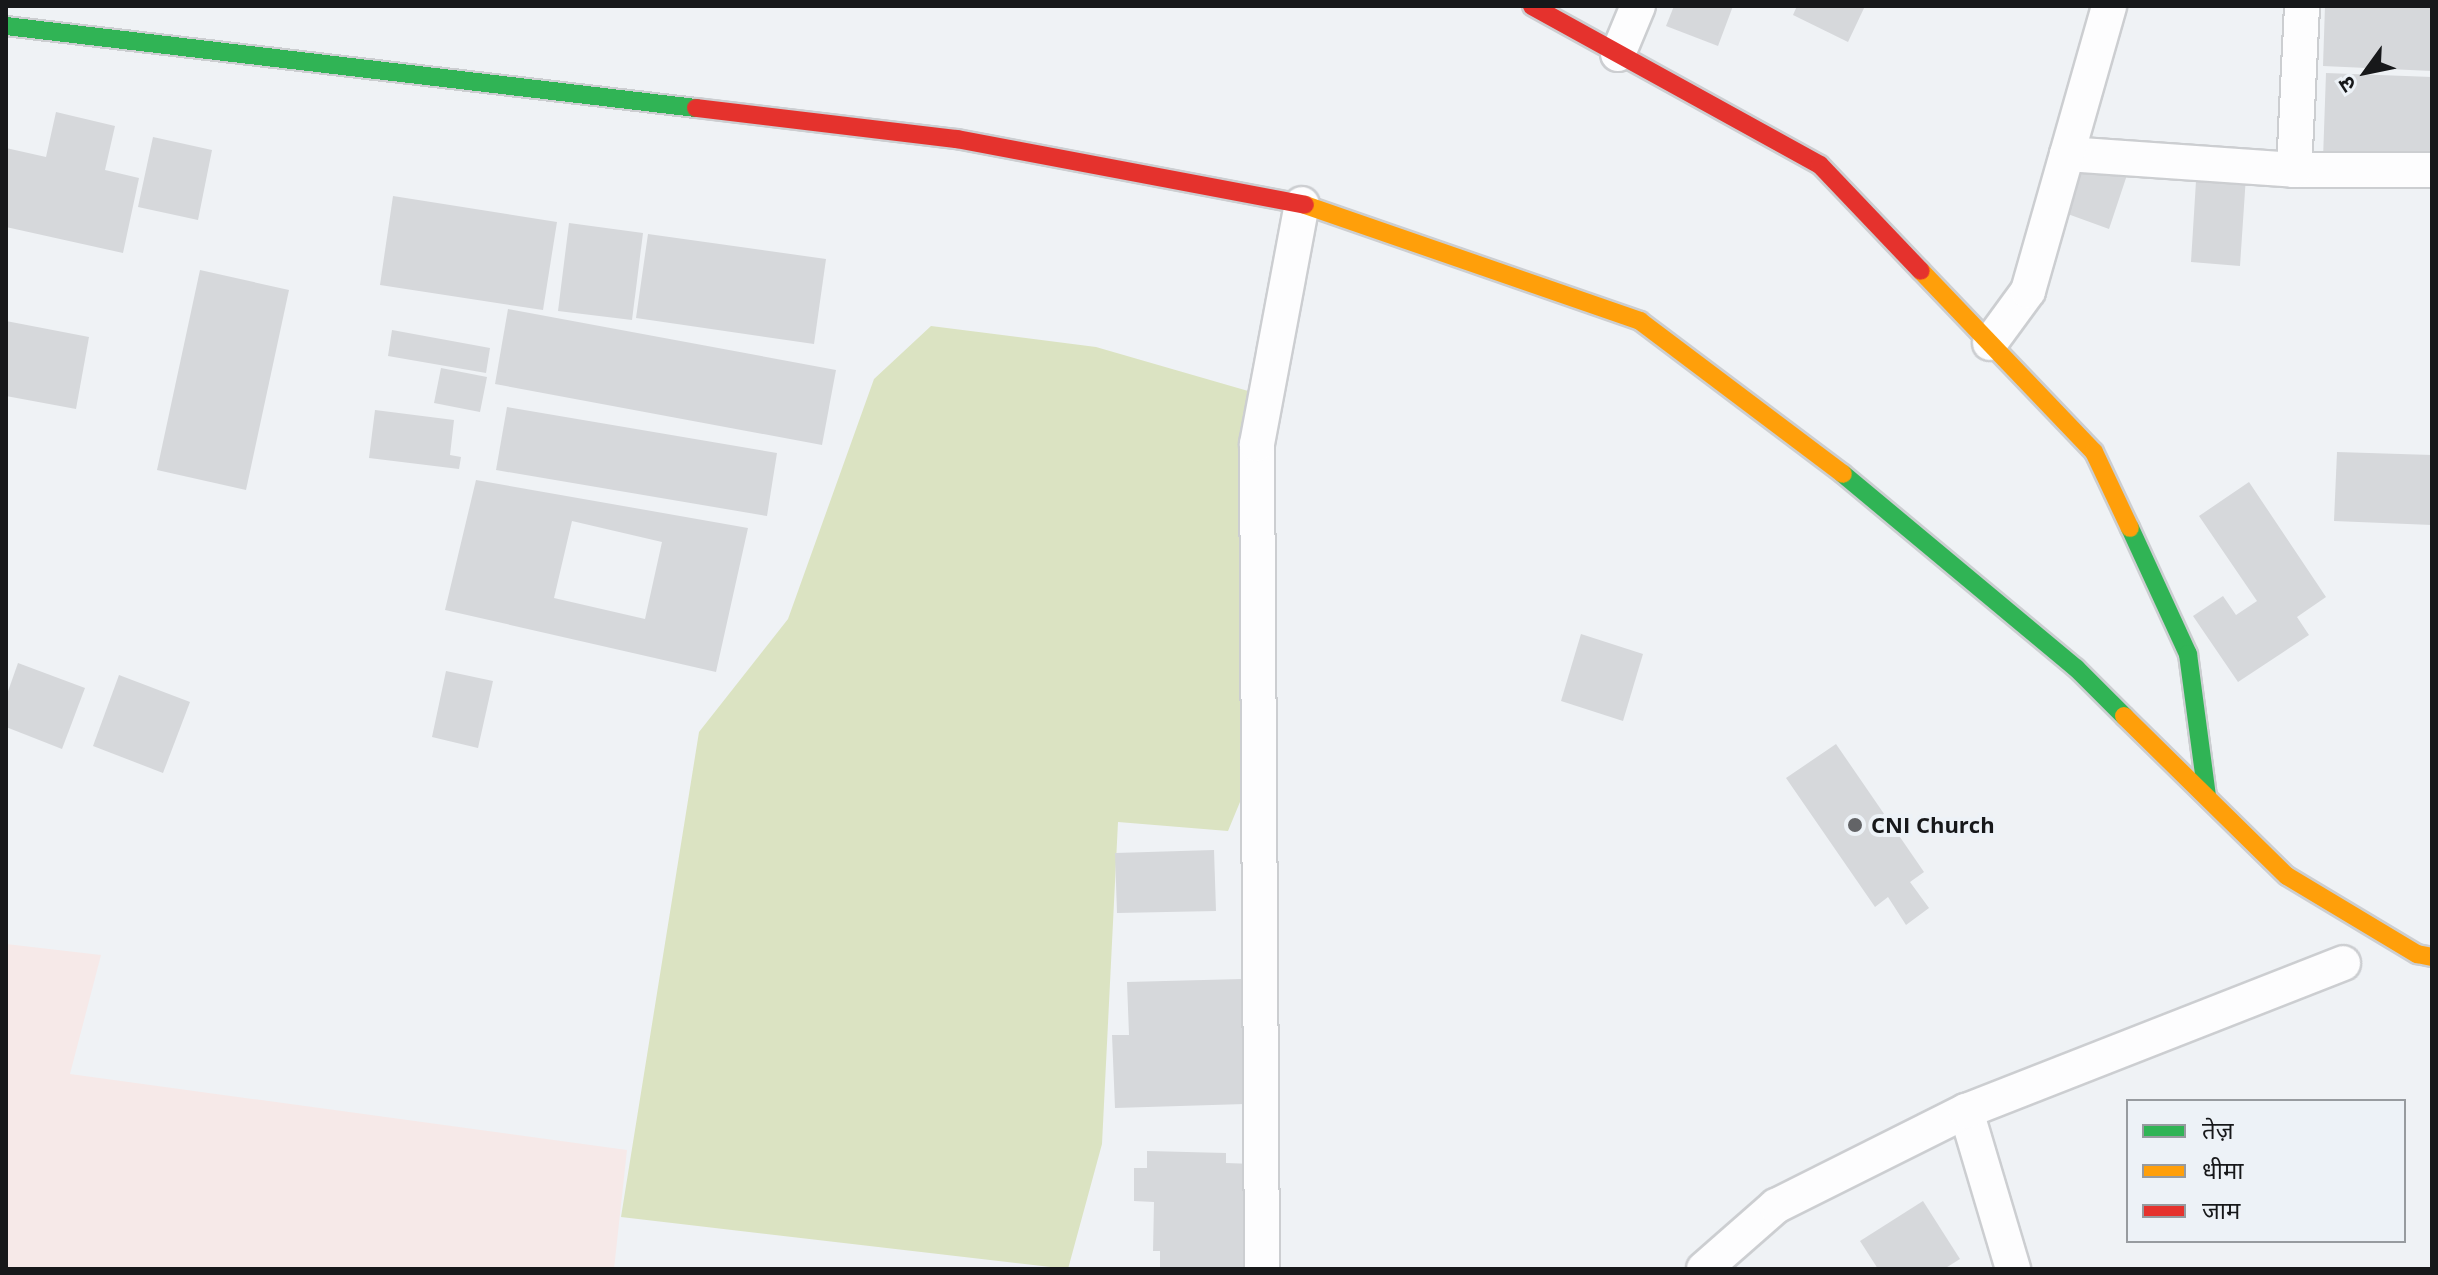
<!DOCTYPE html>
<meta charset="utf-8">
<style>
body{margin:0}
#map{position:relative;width:2438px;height:1275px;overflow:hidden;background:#eff2f5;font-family:"Open Sans","Noto Sans Devanagari",sans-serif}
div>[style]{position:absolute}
.commercial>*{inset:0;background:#f6e9e8}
.green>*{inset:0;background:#dbe3c2}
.building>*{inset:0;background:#d6d8db}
.roads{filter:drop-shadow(2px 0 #ccced1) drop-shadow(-2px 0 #ccced1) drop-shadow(0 2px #ccced1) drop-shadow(0 -2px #ccced1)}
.street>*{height:34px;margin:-17px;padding:0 17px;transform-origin:17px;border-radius:17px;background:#fdfdfe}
.fast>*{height:18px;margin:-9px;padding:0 9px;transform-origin:9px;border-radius:9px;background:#30b455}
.slow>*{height:18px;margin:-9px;padding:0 9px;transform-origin:9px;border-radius:9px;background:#ff9f0a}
.jam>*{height:18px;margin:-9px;padding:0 9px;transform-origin:9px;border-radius:9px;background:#e5322d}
.dots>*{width:22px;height:22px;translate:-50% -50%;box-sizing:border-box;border:4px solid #edf2f7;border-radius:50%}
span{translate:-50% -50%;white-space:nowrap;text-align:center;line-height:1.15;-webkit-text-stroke:8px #edf2f7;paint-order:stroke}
.poi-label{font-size:22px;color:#17181a;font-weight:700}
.left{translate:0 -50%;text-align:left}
.frame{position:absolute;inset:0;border:8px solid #17181a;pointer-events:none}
.legend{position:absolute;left:2126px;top:1099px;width:280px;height:144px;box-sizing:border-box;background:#edf2f7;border:2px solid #979b9f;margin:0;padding:10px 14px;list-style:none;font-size:24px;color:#17181a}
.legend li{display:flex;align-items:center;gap:16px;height:40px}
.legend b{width:40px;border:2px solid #979b9f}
.north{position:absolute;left:2326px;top:32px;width:80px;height:80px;-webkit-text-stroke:6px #edf2f7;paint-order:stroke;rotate:237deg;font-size:22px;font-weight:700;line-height:32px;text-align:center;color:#17181a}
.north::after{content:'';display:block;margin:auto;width:28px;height:36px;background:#17181a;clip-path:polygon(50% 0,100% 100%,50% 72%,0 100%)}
</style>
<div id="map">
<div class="commercial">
<div style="clip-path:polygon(6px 944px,101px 955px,70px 1074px,627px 1150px,614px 1269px,6px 1269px)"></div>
</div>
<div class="green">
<div style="clip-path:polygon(931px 326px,1096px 347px,1262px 395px,1271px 727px,1228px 831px,1118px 822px,1102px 1144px,1068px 1269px,621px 1217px,699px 732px,788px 619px,874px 379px)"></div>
</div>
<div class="building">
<div style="clip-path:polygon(1674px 6px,1733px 6px,1718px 46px,1666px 26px)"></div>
<div style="clip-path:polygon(1797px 6px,1865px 6px,1848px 42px,1793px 15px)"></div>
<div style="clip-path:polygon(2325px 6px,2432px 6px,2432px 71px,2323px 66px)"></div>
<div style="clip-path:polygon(2326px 73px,2432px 77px,2432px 163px,2323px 159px)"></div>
<div style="clip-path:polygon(56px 112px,115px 126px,105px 170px,139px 178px,123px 253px,6px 227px,6px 148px,46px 157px)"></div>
<div style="clip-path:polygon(153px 137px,212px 150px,198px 220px,138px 207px)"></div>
<div style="clip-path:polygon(2078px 168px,2128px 172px,2109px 229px,2065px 213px)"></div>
<div style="clip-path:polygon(2222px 175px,2246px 176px,2240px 266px,2191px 262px,2196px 181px,2221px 183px)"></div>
<div style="clip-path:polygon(393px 196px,557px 222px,543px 310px,380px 285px)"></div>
<div style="clip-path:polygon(569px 223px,643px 233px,632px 320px,558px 311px)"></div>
<div style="clip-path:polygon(648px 234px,826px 259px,814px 344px,636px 318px)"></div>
<div style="clip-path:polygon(200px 270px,289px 290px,246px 490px,157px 470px)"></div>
<div style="clip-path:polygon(508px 309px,836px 370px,822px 445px,495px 384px)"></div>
<div style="clip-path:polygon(6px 321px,89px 337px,76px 409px,6px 396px)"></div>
<div style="clip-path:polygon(392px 330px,490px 348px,486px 373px,388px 356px)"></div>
<div style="clip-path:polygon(441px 368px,487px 377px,480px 412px,434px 403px)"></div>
<div style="clip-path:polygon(507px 407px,777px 453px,767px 516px,496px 470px)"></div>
<div style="clip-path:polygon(375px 410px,454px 420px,450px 455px,461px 457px,459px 469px,369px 458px)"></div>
<div style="clip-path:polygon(2337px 452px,2432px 455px,2432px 525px,2334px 521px)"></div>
<div style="clip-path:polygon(evenodd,476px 480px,748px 528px,716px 672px,445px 610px,476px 480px,572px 521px,662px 542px,645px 619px,554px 598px,572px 521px)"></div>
<div style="clip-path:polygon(2249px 482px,2326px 597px,2297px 617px,2309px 635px,2238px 682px,2193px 616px,2223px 596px,2236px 615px,2257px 601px,2199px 516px)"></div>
<div style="clip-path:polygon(1581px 634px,1643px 654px,1623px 721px,1561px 701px)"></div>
<div style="clip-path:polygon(18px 663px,85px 688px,62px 749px,6px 727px,6px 697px)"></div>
<div style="clip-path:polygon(446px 671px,493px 681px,478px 748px,432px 737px)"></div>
<div style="clip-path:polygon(119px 675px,190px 702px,163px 773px,93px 746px)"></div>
<div style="clip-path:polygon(1836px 744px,1924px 872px,1910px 882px,1929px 908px,1906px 925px,1888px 897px,1875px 907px,1786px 778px)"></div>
<div style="clip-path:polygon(1214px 850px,1216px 911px,1117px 913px,1115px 853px)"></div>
<div style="clip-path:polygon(1242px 979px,1245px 1104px,1115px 1108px,1112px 1035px,1129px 1035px,1127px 982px)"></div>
<div style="clip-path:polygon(1147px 1151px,1226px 1153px,1226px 1163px,1254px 1164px,1252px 1269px,1160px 1269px,1160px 1251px,1153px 1251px,1154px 1202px,1134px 1201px,1134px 1168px,1147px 1168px)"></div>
<div style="clip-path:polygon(1923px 1201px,1960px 1259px,1944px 1269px,1878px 1269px,1860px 1241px)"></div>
</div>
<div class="roads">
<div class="street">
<div style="left:1618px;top:54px;width:52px;rotate:-67.4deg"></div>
<div style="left:2067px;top:154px;width:228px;rotate:4deg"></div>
<div style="left:2294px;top:170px;width:138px"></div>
<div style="left:2294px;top:170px;width:164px;rotate:-87.2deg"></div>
<div style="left:1990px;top:343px;width:64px;rotate:-53.8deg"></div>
<div style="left:2028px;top:291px;width:296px;rotate:-74.1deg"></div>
<div style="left:1966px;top:1111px;width:165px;rotate:73.4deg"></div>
<div style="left:1262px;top:1269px;width:825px;rotate:-90.35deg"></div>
<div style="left:1257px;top:444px;width:244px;rotate:-79.4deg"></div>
<div style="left:1704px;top:1269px;width:96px;rotate:-41.2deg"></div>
<div style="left:1776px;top:1206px;width:212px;rotate:-26.6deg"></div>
<div style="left:1966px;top:1111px;width:405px;rotate:-21.4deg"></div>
</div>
<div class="fast">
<div style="left:6px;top:26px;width:695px;rotate:6.78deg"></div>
<div style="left:1843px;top:474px;width:303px;rotate:39.8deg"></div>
<div style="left:2076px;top:668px;width:68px;rotate:45deg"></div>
<div style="left:2130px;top:528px;width:139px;rotate:65.3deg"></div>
<div style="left:2188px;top:654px;width:143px;rotate:82.4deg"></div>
</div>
<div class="slow">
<div style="left:1305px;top:205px;width:355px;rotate:19.1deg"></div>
<div style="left:1640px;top:321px;width:254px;rotate:37deg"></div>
<div style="left:1921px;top:271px;width:250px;rotate:46.3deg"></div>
<div style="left:2094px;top:452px;width:84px;rotate:64.7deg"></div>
<div style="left:2124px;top:716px;width:228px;rotate:44.5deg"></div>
<div style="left:2287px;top:876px;width:152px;rotate:31deg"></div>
<div style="left:2417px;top:954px;width:15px;rotate:11deg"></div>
</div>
<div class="jam">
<div style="left:1532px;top:6px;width:329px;rotate:28.9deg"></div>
<div style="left:1820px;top:165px;width:146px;rotate:46.4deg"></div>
<div style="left:696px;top:108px;width:263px;rotate:6.8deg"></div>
<div style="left:957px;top:139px;width:354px;rotate:10.7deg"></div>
</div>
</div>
<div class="dots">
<div style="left:1855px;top:825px;background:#636467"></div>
</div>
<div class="poi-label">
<span class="left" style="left:1871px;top:825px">CNI Church</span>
</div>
<div class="frame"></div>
<ul class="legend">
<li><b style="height:10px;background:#30b455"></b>तेज़</li>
<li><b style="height:10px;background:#ff9f0a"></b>धीमा</li>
<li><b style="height:10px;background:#e5322d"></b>जाम</li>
</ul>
<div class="north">उ</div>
</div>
